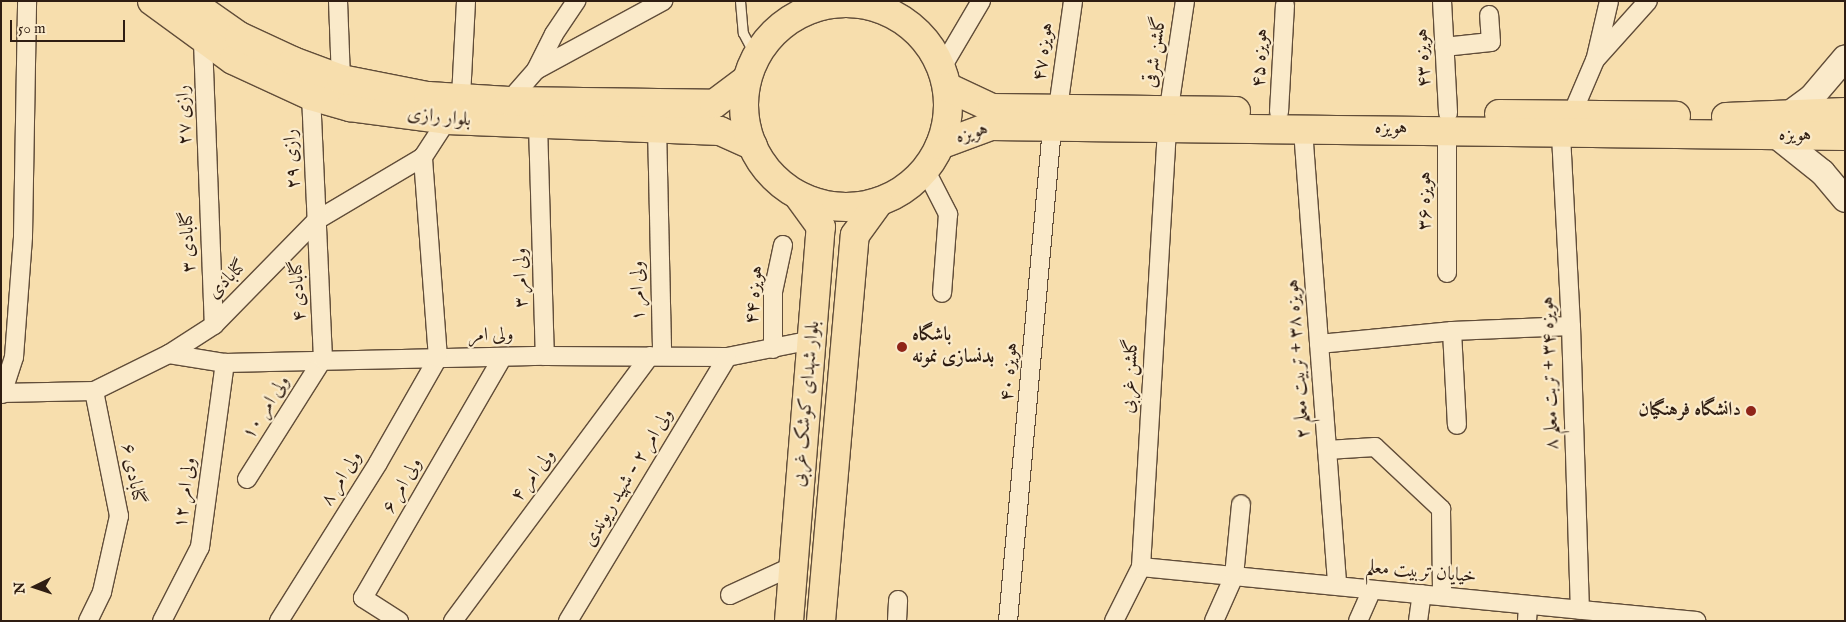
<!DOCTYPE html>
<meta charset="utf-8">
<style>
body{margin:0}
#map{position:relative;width:1846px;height:622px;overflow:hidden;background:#f7dead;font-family:"IM FELL English",Amiri,serif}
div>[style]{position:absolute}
.roads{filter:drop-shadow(1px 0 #614d39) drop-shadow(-1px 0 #614d39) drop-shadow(0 1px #614d39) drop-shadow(0 -1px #614d39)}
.service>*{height:9px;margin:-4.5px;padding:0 4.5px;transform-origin:4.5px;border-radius:4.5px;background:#faeaca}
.minor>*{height:18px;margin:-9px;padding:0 9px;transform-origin:9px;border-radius:9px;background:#faeaca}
.secondary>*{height:25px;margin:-12.5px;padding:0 12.5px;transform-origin:12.5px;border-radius:12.5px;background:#faeaca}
.primary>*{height:28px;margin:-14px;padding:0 14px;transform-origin:14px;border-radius:14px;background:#f7dead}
.primary>.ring{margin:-14px;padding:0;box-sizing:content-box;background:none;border:28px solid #f7dead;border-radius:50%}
.dots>*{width:14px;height:14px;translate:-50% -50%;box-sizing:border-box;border:2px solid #faeaca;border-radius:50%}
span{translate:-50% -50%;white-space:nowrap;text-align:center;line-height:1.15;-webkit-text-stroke:4.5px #faeaca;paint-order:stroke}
.street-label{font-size:19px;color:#2f1d12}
.poi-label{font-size:19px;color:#2f1d12;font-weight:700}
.left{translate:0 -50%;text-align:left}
.right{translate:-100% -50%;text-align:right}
.frame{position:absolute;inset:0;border:2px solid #2f1d12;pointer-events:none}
.north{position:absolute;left:10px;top:562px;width:50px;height:50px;-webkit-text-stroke:4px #faeaca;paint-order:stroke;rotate:266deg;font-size:14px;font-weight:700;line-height:20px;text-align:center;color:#2f1d12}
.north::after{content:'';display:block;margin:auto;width:18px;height:22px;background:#2f1d12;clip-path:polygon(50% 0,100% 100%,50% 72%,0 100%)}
.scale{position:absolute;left:10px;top:20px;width:115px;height:22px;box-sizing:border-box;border:2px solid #2f1d12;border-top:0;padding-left:6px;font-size:15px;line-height:18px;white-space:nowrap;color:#2f1d12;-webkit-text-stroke:4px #faeaca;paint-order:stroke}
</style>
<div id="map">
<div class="roads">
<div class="service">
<div style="left:740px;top:1px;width:32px;rotate:85deg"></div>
<div style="left:743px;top:33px;width:27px;rotate:62deg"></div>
</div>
<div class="minor">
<div style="left:338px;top:1px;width:78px;rotate:87.8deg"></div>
<div style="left:1442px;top:1px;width:112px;rotate:86.9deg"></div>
<div style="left:203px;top:42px;width:283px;rotate:87.8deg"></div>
<div style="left:1444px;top:47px;width:47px;rotate:-6.1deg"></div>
<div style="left:1491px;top:42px;width:27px;rotate:-94deg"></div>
<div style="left:1596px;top:57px;width:57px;rotate:-76.9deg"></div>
<div style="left:941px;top:69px;width:79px;rotate:-59.5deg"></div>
<div style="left:536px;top:70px;width:40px;rotate:-63.4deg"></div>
<div style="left:554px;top:34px;width:40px;rotate:-56deg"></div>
<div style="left:461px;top:97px;width:96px;rotate:-87deg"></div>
<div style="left:509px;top:101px;width:41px;rotate:-48.9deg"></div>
<div style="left:536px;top:70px;width:145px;rotate:-28.5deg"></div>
<div style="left:1058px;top:108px;width:108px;rotate:-82deg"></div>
<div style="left:1169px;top:108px;width:108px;rotate:-81.5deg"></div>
<div style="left:1279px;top:112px;width:107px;rotate:-86.8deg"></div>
<div style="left:1572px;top:114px;width:59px;rotate:-66.9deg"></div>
<div style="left:1595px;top:60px;width:79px;rotate:-48.1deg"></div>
<div style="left:538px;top:125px;width:231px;rotate:88.3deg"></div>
<div style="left:657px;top:127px;width:229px;rotate:88.7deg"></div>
<div style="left:1447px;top:129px;width:144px;rotate:90deg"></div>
<div style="left:1303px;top:130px;width:457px;rotate:85.7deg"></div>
<div style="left:1561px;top:135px;width:191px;rotate:87deg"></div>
<div style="left:1571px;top:326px;width:284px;rotate:88.2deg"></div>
<div style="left:925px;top:169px;width:51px;rotate:62.9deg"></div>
<div style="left:948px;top:214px;width:79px;rotate:94.3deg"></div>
<div style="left:1452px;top:331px;width:94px;rotate:87deg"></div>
<div style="left:1319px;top:344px;width:134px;rotate:-5.6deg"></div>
<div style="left:1452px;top:331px;width:119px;rotate:-2.4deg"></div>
<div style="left:773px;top:349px;width:57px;rotate:-90deg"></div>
<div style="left:773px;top:292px;width:48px;rotate:-78deg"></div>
<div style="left:169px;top:354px;width:57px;rotate:9.1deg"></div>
<div style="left:225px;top:363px;width:320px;rotate:-1.3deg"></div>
<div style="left:545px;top:356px;width:182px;rotate:0.3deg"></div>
<div style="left:727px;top:357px;width:87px;rotate:-11.3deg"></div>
<div style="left:1px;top:393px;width:93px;rotate:-1.2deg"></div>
<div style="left:94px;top:391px;width:84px;rotate:-26.3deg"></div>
<div style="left:169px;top:354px;width:54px;rotate:-32.8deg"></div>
<div style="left:214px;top:325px;width:147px;rotate:-45.6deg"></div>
<div style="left:317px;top:220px;width:123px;rotate:-30.7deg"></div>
<div style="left:423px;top:157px;width:44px;rotate:-57deg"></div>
<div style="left:2px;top:394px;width:39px;rotate:-72deg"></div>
<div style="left:14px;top:357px;width:121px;rotate:-85.7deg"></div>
<div style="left:23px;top:236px;width:235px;rotate:-89deg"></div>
<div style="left:1327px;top:450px;width:48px;rotate:-3.6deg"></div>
<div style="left:1375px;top:447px;width:91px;rotate:43.2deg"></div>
<div style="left:1441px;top:509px;width:87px;rotate:89.3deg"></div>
<div style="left:247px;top:479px;width:142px;rotate:-57.7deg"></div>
<div style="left:323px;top:359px;width:263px;rotate:-92.6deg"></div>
<div style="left:1141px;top:567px;width:558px;rotate:5.56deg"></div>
<div style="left:730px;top:595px;width:69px;rotate:-24.7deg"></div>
<div style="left:88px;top:621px;width:32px;rotate:-64deg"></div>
<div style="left:102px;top:592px;width:78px;rotate:-77.4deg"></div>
<div style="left:119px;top:516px;width:127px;rotate:-101.3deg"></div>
<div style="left:162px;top:621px;width:83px;rotate:-62.8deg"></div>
<div style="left:200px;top:547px;width:186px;rotate:-82.3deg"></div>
<div style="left:279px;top:621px;width:186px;rotate:-57.9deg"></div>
<div style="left:378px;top:463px;width:121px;rotate:-60.3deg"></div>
<div style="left:438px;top:358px;width:202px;rotate:-94.3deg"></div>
<div style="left:399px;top:621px;width:43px;rotate:-147.4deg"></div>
<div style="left:363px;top:598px;width:277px;rotate:-59.9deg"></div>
<div style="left:453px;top:621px;width:330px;rotate:-53.4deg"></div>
<div style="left:568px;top:621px;width:308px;rotate:-58.9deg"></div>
<div style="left:897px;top:621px;width:21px;rotate:-87deg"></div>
<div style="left:1008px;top:621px;width:496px;rotate:-84.9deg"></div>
<div style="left:1114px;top:621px;width:60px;rotate:-63.4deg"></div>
<div style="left:1141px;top:567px;width:440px;rotate:-86.6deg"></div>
<div style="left:1214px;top:621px;width:49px;rotate:-66deg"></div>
<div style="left:1234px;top:576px;width:72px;rotate:-84.4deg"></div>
<div style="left:1358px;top:621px;width:34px;rotate:-66deg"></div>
<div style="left:1418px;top:621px;width:27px;rotate:-82deg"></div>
<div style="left:1527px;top:621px;width:16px;rotate:-86deg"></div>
</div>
<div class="secondary">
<div style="left:1785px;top:116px;width:32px;rotate:-36deg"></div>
<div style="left:1811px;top:97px;width:52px;rotate:-49.6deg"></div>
<div style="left:1778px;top:137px;width:56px;rotate:38.5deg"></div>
<div style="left:1822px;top:172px;width:35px;rotate:50deg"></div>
</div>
<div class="primary">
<div style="left:152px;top:1px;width:100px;rotate:36.1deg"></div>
<div style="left:233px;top:60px;width:86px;rotate:24.8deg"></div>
<div style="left:311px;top:96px;width:41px;rotate:15.8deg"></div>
<div style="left:350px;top:107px;width:98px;rotate:7.6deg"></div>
<div style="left:447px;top:120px;width:273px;rotate:2.3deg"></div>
<div style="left:720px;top:131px;width:36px;rotate:24deg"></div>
<div style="left:189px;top:1px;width:61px;rotate:35deg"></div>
<div style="left:239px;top:36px;width:60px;rotate:24.8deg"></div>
<div style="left:293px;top:61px;width:51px;rotate:20.6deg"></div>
<div style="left:341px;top:79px;width:89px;rotate:11.1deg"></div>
<div style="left:428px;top:96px;width:81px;rotate:3.5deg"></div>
<div style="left:509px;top:101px;width:205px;rotate:0.8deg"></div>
<div style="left:714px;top:104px;width:38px;rotate:-37deg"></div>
<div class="ring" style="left:744px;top:3px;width:176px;height:176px"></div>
<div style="left:947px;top:87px;width:50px;rotate:25deg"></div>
<div style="left:992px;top:108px;width:244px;rotate:0.7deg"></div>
<div style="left:1499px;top:114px;width:177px;rotate:0.6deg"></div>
<div style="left:1726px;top:117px;width:119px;rotate:-2.4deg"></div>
<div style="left:940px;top:145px;width:54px;rotate:-20.4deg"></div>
<div style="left:991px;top:126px;width:854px;rotate:0.67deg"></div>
<div style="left:789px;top:621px;width:395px;rotate:-85.4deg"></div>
<div style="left:821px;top:227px;width:39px;rotate:-126deg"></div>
<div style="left:821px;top:621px;width:387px;rotate:-85deg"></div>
<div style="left:855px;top:235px;width:41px;rotate:-54deg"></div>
</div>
</div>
<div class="dots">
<div style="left:902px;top:347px;background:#8f2418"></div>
<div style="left:1751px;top:411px;background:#8f2418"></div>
</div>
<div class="street-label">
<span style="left:1044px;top:52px;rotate:-82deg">هویزه ۴۷</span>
<span style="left:1156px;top:52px;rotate:-82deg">گلشن شرقی</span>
<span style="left:1261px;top:58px;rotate:-87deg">هویزه ۴۵</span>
<span style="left:1424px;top:58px;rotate:-93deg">هویزه ۴۳</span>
<span style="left:185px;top:115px;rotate:-92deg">رازی ۲۷</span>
<span style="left:439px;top:118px;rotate:6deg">بلوار رازی</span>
<span style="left:1391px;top:129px">هویزه</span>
<span style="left:972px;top:134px;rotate:-18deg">هویزه</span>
<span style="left:1795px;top:136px">هویزه</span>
<span style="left:293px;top:159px;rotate:-93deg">رازی ۲۹</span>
<span style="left:1426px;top:201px;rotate:-90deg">هویزه ۳۶</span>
<span style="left:189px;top:242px;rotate:-92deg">گنابادی ۳</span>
<span style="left:522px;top:278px;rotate:-91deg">ولی امر ۳</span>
<span style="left:228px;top:280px;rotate:-45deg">گنابادی</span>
<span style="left:299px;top:291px;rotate:-93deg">گنابادی ۴</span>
<span style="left:639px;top:291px;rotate:-91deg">ولی امر ۱</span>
<span style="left:755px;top:295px;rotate:-85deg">هویزه ۴۴</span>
<span style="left:491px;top:336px;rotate:-1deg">ولی امر</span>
<span style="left:1299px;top:359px;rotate:-94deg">هویزه ۳۸ + تربیت معلم ۲</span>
<span style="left:1010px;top:372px;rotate:-85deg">هویزه ۴۰</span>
<span style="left:1551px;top:373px;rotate:-92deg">هویزه ۳۴ + تربت معلم ۸</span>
<span style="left:1131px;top:376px;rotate:-87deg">گلشن غربی</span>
<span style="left:807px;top:404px;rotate:-85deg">بلوار شهدای کوشک غربی</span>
<span style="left:267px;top:408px;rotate:-57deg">ولی امر ۱۰</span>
<span style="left:132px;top:474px;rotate:79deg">گنابادی ۶</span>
<span style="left:534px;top:476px;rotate:-53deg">ولی امر ۴</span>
<span style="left:629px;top:478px;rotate:-59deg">ولی امر ۲ - شهید ریوندی</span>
<span style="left:342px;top:479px;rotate:-58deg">ولی امر ۸</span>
<span style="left:403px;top:486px;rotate:-60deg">ولی امر ۶</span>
<span style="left:186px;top:493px;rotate:-82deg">ولی امر ۱۲</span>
<span style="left:1421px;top:573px;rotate:5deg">خیایان تربیت معلم</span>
</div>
<div class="poi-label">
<span class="left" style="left:912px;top:347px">باشگاه<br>بدنسازی نمونه</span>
<span class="right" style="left:1741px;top:411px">دانشگاه فرهنگیان</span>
</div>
<div class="frame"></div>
<div class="north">N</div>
<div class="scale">50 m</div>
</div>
